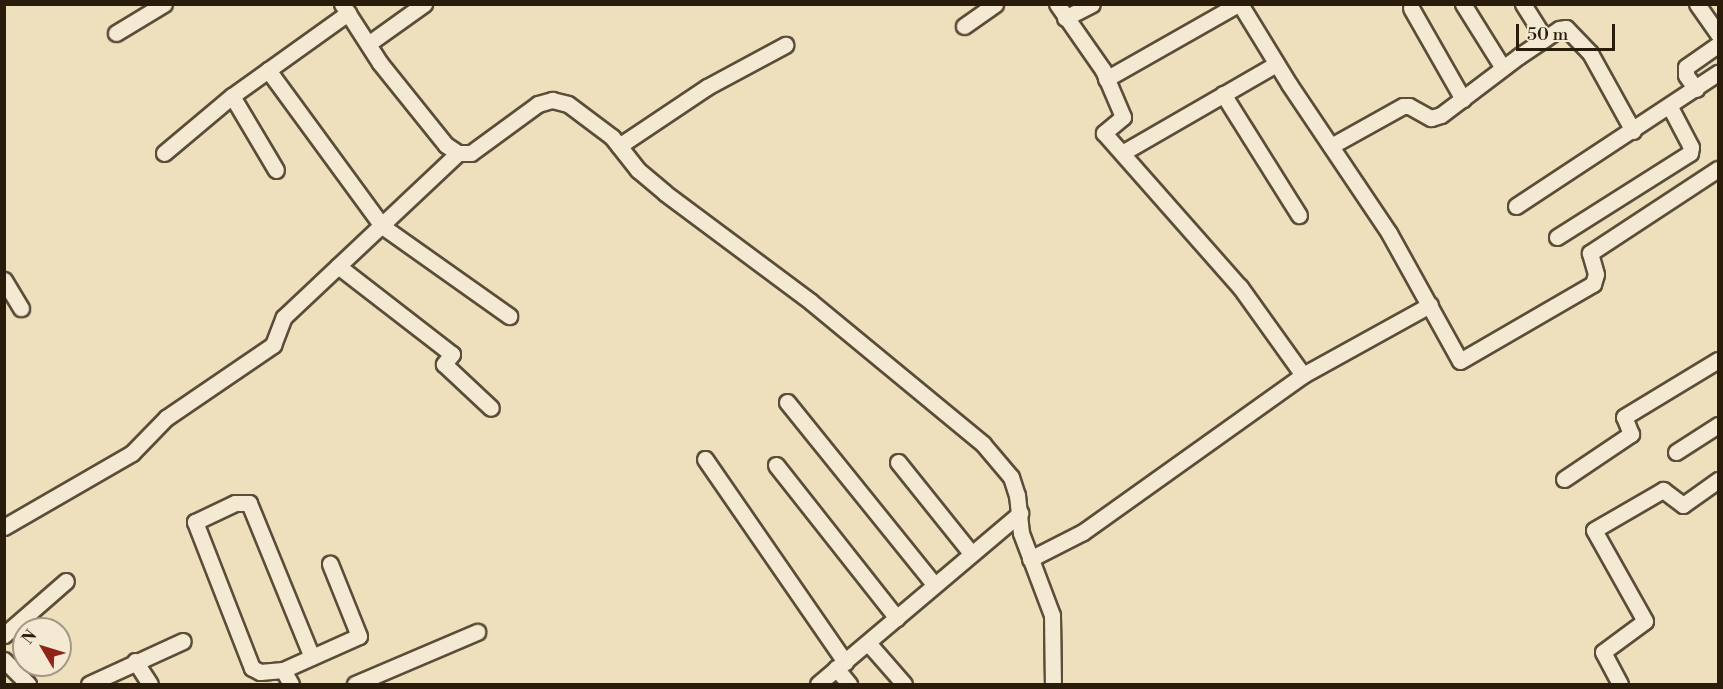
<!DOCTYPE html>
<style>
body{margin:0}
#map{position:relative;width:1723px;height:689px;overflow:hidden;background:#eedfbd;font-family:"Libre Bodoni",serif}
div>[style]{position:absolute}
.roads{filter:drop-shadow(2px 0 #5b4d38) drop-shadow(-2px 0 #5b4d38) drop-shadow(0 2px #5b4d38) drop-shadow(0 -2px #5b4d38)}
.street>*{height:15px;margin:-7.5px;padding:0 7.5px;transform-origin:7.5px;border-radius:7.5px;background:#f4ead4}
span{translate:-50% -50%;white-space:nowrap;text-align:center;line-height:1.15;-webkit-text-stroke:6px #f4ead4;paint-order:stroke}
.frame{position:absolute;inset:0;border:6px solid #2a1c0b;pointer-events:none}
.north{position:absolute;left:12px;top:617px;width:60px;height:60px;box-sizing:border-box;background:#f4ead4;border:2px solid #a39884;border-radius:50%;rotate:308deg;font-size:16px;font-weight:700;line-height:24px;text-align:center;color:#2a1c0b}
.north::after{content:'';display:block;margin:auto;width:21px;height:27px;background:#8f2418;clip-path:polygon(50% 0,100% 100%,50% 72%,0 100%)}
.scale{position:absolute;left:1516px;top:24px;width:99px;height:27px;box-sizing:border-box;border:3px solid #2a1c0b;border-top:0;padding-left:8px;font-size:18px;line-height:21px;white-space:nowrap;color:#2a1c0b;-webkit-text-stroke:4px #f4ead4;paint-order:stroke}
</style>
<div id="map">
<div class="roads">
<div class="street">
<div style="left:342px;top:4px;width:70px;rotate:57.2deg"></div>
<div style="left:380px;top:63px;width:105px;rotate:51.2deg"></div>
<div style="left:446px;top:145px;width:14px;rotate:34deg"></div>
<div style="left:458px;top:153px;width:13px"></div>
<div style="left:471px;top:153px;width:83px;rotate:-36.2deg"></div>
<div style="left:538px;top:104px;width:15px;rotate:-16deg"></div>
<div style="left:552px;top:100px;width:16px;rotate:14deg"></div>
<div style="left:568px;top:104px;width:55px;rotate:36.9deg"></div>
<div style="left:612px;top:137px;width:42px;rotate:51.8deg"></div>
<div style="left:638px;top:170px;width:35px;rotate:40deg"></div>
<div style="left:665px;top:193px;width:182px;rotate:36.7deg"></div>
<div style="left:811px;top:302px;width:223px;rotate:39.5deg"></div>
<div style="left:983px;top:444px;width:43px;rotate:49.7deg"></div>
<div style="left:1011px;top:477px;width:19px;rotate:72deg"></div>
<div style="left:1017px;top:495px;width:38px;rotate:84deg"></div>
<div style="left:1021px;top:533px;width:88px;rotate:69.3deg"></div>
<div style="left:1052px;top:615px;width:69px;rotate:89.2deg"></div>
<div style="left:1057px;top:4px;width:80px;rotate:55.1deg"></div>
<div style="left:1103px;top:70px;width:51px;rotate:66.9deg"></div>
<div style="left:1123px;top:117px;width:25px;rotate:140deg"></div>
<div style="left:1104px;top:133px;width:205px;rotate:48.6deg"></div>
<div style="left:1240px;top:287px;width:108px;rotate:54.4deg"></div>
<div style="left:1240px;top:4px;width:94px;rotate:58.5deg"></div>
<div style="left:1289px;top:84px;width:179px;rotate:56.1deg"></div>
<div style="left:1389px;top:233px;width:146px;rotate:61deg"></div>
<div style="left:1460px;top:361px;width:154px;rotate:-30.1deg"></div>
<div style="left:1593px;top:284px;width:10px;rotate:-73deg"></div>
<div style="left:1596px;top:274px;width:22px;rotate:-106deg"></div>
<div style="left:1590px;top:253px;width:153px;rotate:-33.3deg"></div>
<div style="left:1463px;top:4px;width:75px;rotate:58deg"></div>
<div style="left:1523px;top:4px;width:41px;rotate:57.8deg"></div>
<div style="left:1697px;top:4px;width:37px;rotate:55deg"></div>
<div style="left:1411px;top:8px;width:105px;rotate:60.3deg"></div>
<div style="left:1065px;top:18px;width:30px;rotate:-27deg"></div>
<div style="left:964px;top:26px;width:38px;rotate:-35deg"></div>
<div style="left:116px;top:33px;width:56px;rotate:-31.1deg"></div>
<div style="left:368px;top:44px;width:69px;rotate:-35.5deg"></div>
<div style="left:268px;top:70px;width:193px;rotate:53.8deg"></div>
<div style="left:382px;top:226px;width:156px;rotate:35.3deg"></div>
<div style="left:1106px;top:79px;width:152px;rotate:-29.6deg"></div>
<div style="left:1696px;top:89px;width:17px;rotate:-126deg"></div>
<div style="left:1686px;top:75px;width:8px;rotate:-90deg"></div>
<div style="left:1686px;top:67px;width:39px;rotate:-35deg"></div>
<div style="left:1223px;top:94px;width:143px;rotate:57.9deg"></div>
<div style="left:232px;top:96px;width:86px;rotate:59.3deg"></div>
<div style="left:619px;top:146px;width:106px;rotate:-33.8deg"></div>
<div style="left:707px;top:87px;width:89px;rotate:-28.3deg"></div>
<div style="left:1331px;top:146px;width:82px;rotate:-29.1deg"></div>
<div style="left:1403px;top:106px;width:6px"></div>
<div style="left:1409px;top:106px;width:25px;rotate:29deg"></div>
<div style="left:1431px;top:118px;width:10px;rotate:-17deg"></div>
<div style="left:1441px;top:115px;width:98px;rotate:-37.1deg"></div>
<div style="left:1519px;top:56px;width:48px;rotate:-34deg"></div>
<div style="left:1559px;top:29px;width:7px;rotate:-8deg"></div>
<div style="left:1566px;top:28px;width:35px;rotate:46deg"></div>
<div style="left:1590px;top:53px;width:89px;rotate:61.1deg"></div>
<div style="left:164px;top:153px;width:89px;rotate:-40deg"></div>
<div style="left:232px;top:96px;width:143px;rotate:-35.6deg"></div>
<div style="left:1122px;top:153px;width:178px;rotate:-30deg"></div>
<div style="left:1516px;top:206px;width:242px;rotate:-33.4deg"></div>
<div style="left:1557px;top:237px;width:157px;rotate:-32.3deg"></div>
<div style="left:1690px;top:153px;width:6px;rotate:-81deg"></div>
<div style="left:1691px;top:147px;width:45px;rotate:-117.7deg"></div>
<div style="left:338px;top:266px;width:144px;rotate:37.7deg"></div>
<div style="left:452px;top:354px;width:13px;rotate:129deg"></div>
<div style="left:444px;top:364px;width:64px;rotate:43.1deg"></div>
<div style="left:4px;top:280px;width:33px;rotate:59deg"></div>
<div style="left:787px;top:402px;width:234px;rotate:51.1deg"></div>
<div style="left:1676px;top:452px;width:50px;rotate:-32.7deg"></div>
<div style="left:705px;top:459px;width:247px;rotate:55.4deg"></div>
<div style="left:898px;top:462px;width:117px;rotate:51.3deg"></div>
<div style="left:776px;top:465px;width:195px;rotate:51.7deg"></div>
<div style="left:1564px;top:479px;width:81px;rotate:-33.9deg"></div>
<div style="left:1631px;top:434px;width:18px;rotate:-112deg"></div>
<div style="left:1624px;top:417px;width:110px;rotate:-31.2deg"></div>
<div style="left:4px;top:527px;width:148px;rotate:-30deg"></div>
<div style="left:132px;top:453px;width:49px;rotate:-45.8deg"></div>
<div style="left:166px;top:418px;width:130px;rotate:-34.3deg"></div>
<div style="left:273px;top:345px;width:30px;rotate:-69deg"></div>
<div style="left:284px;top:317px;width:239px;rotate:-43.3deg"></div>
<div style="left:1030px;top:559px;width:59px;rotate:-27deg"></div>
<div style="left:1083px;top:532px;width:270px;rotate:-35.5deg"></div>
<div style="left:1303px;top:375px;width:145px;rotate:-28.9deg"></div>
<div style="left:4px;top:635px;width:82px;rotate:-41.1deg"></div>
<div style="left:869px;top:644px;width:53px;rotate:48.8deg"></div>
<div style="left:4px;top:660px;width:34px;rotate:45deg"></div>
<div style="left:135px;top:661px;width:27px;rotate:57deg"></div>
<div style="left:836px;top:668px;width:21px;rotate:51deg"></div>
<div style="left:283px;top:670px;width:83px;rotate:-24.1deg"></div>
<div style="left:359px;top:636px;width:78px;rotate:-111.9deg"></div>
<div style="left:89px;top:684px;width:103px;rotate:-24.6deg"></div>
<div style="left:291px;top:684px;width:16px;rotate:-120deg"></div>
<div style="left:283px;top:670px;width:23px;rotate:175deg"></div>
<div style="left:260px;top:672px;width:9px;rotate:-153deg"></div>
<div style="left:252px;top:668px;width:157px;rotate:-111.3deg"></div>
<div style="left:195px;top:522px;width:44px;rotate:-25.4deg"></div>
<div style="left:235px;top:503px;width:14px"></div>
<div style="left:249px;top:503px;width:166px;rotate:67.8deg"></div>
<div style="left:355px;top:684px;width:133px;rotate:-23.1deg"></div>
<div style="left:818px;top:684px;width:265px;rotate:-40.2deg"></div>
<div style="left:1620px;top:684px;width:36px;rotate:-118deg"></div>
<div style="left:1603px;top:652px;width:52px;rotate:-36.4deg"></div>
<div style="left:1645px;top:621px;width:104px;rotate:-119.3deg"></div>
<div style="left:1594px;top:530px;width:80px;rotate:-30.1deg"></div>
<div style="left:1663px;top:490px;width:25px;rotate:37deg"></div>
<div style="left:1683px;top:505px;width:43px;rotate:-35.5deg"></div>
</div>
</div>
<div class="frame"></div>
<div class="north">N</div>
<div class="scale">50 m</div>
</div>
